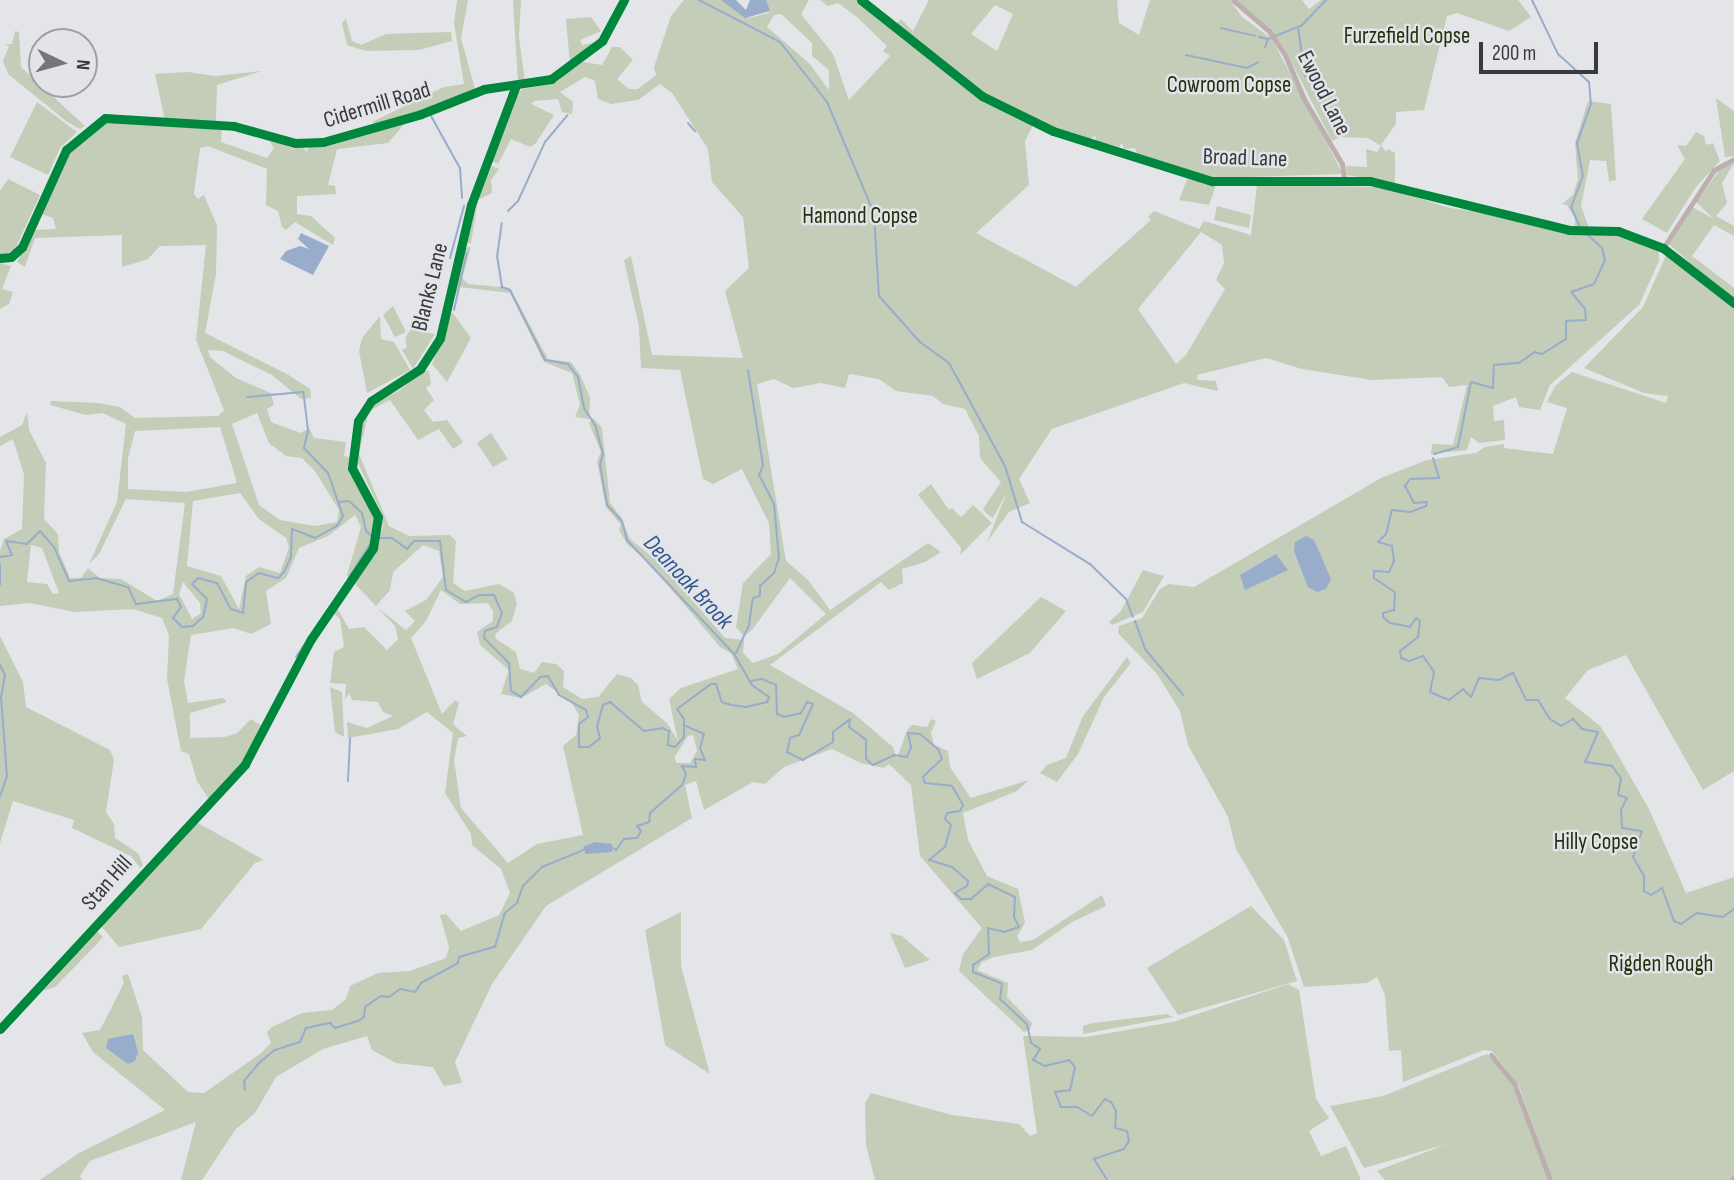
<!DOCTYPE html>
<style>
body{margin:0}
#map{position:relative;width:1734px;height:1180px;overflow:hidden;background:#e4e5e8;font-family:"Sofia Sans Condensed",sans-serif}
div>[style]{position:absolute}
.green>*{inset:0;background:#c3cdb8}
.water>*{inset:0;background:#98accb}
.stream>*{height:2px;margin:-1px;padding:0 1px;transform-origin:1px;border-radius:1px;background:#98accb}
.minor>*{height:5px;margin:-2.5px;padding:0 2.5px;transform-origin:2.5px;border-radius:2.5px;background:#bdafb0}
.cycleway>*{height:9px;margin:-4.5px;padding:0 4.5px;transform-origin:4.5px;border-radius:4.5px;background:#00873e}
span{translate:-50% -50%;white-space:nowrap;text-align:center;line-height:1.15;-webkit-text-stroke:5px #e3e4e9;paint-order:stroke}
.park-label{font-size:23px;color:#23300a}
.street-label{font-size:23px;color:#393a3c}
.water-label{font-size:24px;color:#32588f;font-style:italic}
.north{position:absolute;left:28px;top:28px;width:70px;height:70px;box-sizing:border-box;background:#e3e4e9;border:2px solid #9fa0a4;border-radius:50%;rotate:95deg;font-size:19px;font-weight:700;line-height:28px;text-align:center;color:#393a3c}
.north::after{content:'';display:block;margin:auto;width:24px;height:32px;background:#757678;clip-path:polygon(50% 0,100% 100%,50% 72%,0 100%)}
.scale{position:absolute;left:1479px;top:42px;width:119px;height:32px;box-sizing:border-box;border:4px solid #393a3c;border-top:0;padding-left:9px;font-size:21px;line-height:24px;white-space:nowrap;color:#393a3c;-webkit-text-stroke:5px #e3e4e9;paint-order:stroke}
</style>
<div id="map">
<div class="green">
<div style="clip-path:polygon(457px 0,468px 0,461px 38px,475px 89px,461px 95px,463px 101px,434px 113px,431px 109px,375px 125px,372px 122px,444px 87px,464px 84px,454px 23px)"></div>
<div style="clip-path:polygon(513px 0,521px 0,519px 36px,525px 83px,518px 83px)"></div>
<div style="clip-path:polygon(evenodd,684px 0,721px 0,748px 18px,769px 13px,766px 0,809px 0,801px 14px,833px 54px,849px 100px,890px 56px,883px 51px,887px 46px,857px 17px,838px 3px,828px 6px,820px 0,857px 0,983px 100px,1033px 125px,1025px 141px,1029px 185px,976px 233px,1076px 287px,1151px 220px,1148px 217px,1154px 211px,1199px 229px,1204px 221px,1251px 235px,1257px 185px,1383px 187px,1450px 208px,1515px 217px,1565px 233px,1617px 233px,1658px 249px,1659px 261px,1639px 305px,1550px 385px,1540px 410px,1519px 407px,1516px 397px,1493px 406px,1494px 421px,1504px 420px,1505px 440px,1479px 443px,1471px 437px,1467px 450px,1431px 454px,1432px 444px,1453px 445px,1467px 385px,1449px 387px,1442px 377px,1372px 380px,1302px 369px,1266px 358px,1197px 375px,1198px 380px,1216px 381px,1218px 391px,1184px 383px,1052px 429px,1019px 479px,1030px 503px,1009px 512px,987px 542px,1007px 492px,993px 518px,987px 514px,983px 509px,1001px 482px,980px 458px,979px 436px,965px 409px,943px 404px,933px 396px,896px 391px,879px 379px,849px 374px,845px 388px,821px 383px,793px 388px,774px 379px,757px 384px,786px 561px,808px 580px,830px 610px,928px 543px,941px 552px,925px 562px,902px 569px,903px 583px,889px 590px,881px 582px,770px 665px,853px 713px,893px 747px,897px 759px,907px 730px,912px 725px,927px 727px,931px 719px,936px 721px,931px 733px,934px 745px,948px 751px,950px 767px,971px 798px,1029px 780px,1017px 791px,963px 813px,968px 840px,987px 876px,1018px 889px,1025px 923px,1017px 936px,1020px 942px,1033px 940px,1102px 895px,1106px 906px,1072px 922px,1032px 950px,994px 957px,982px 962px,977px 970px,1008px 983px,1007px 997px,1032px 1023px,1030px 1030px,1024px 1032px,959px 971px,963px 954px,982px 928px,920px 856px,911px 785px,889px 764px,884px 768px,861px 763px,832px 749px,784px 767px,765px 784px,753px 782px,704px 810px,696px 781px,685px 785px,692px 818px,546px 906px,492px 984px,455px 1062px,462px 1083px,444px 1086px,433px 1067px,396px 1063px,372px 1050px,367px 1036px,323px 1049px,276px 1077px,255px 1113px,235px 1130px,202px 1180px,181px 1180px,196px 1122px,90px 1161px,80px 1176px,82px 1180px,40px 1180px,79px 1153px,165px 1110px,93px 1052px,82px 1033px,100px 1030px,124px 983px,122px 976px,128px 974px,142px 1017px,143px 1050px,188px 1092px,204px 1093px,260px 1054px,271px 1043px,267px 1032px,272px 1027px,302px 1013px,332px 1010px,346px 999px,350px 986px,378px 973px,410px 971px,446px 958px,449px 947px,440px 915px,446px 914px,461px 931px,499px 915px,510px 893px,501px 869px,472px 845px,471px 834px,445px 793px,453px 733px,427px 712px,398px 729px,348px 738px,347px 722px,367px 728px,393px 716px,383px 712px,378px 702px,352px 700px,349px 693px,345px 700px,346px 684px,330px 683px,334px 652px,344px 647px,340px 619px,333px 613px,337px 608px,349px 629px,364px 627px,387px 650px,398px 639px,395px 626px,378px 608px,406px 630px,415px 621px,405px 611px,426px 600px,443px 577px,439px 551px,423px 545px,393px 572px,390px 590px,376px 606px,355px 584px,383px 527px,379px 508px,357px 461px,355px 443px,369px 406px,400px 390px,423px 370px,429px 371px,431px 384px,426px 388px,434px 400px,424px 410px,433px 422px,447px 420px,463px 442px,453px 449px,439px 429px,418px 440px,390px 400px,369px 411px,359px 454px,389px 526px,409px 536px,450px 535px,456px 541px,453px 583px,465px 591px,499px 584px,513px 592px,517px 603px,512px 621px,495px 634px,496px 639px,516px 652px,520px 669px,534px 673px,542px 662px,556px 664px,564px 671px,563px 687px,582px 699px,598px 697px,617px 674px,631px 678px,638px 685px,642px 702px,667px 723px,678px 741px,669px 699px,681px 688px,738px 669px,731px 653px,720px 647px,650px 564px,627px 544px,619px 530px,621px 525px,606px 507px,597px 461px,601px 452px,589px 423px,593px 418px,602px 428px,610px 503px,621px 517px,630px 539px,661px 564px,725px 638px,744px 640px,743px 653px,753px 663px,778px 654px,826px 614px,790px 578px,752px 630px,744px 636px,736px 627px,743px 583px,771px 554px,769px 523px,742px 469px,713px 484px,703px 479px,680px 370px,641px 368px,639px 327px,624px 260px,631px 256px,652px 355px,743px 358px,725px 291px,749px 268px,743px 217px,712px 182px,708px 149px,672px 93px,660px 84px,638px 100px,611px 104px,598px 99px,595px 81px,585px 77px,560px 92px,573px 102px,572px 114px,562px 112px,558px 99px,534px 101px,531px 104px,554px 115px,536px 143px,530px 147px,511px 139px,498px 164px,490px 160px,515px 95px,523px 89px,546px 85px,583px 62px,602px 65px,612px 47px,620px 47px,633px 60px,617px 79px,629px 89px,638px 89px,656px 75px,654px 67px,671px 16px,684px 0,781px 14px,812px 43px,812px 56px,829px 70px,829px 90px,809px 63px,767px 27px,774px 15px,781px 14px,684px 0,1201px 232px,1222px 245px,1224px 263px,1216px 280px,1225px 289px,1186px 355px,1176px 364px,1138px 309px,1201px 232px,684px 0,441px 590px,460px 604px,488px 603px,493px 611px,493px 621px,477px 632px,480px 645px,509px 670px,501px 694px,521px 698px,546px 684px,571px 702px,579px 715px,576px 735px,563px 746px,583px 835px,537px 844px,508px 863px,461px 808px,454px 760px,458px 738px,467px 736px,453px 724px,459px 703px,455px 700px,442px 714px,411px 638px,426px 621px,441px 590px,684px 0,693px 735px,697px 751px,690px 763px,677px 763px,674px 758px,688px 736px,693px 735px)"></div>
<div style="clip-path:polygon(evenodd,929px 0,1117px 0,1119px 23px,1139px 35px,1150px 0,1230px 0,1242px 17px,1272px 39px,1343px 174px,1211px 178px,1137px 153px,1135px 148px,1124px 149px,1122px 143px,1119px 147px,1096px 141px,1095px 135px,1090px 140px,1073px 135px,1072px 131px,1068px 134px,1051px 128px,974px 87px,896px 24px,901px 19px,913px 31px,929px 0,995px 5px,1013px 14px,997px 51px,971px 34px,995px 5px)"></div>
<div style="clip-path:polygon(1235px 0,1302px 0,1309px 9px,1321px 0,1518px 0,1531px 17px,1509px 31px,1457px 13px,1447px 16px,1424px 110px,1396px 112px,1396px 124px,1381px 145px,1386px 152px,1388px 149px,1395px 153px,1395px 183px,1347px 175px,1346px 166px,1367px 167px,1366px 149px,1377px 152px,1381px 146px,1368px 138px,1340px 137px,1332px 141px,1284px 48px)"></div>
<div style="clip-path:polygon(591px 17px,601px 31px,580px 40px,582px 45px,593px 43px,570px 64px,566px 19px)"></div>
<div style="clip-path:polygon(346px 19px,352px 41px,361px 45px,386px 34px,414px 33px,451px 32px,452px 41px,419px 50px,366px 51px,347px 45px,342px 23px)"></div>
<div style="clip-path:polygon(15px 31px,19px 32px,21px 67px,85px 126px,80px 129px,66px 121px,8px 74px,3px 61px,9px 46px,4px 44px,12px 44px)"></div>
<div style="clip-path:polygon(262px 71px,217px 85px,216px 121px,165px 120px,155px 74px,188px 72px,215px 76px)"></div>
<div style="clip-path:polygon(1716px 98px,1734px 111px,1734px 156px,1725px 157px)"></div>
<div style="clip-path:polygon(1588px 101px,1611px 104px,1616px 180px,1609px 181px,1606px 161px,1590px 160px,1581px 206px,1589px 228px,1575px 228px,1575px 218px,1567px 205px,1562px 204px,1573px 195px,1578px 179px,1575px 143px)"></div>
<div style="clip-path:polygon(37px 102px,77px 132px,60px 148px,48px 175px,10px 157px)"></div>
<div style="clip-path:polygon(evenodd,118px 119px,222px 128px,221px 142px,267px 158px,274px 148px,268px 138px,294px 149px,302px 145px,306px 152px,310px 146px,407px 121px,388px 143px,337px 149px,328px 185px,335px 186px,336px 194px,297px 196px,297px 214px,311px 216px,335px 238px,333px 245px,295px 222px,286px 230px,282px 227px,278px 211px,266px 205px,267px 169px,208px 146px,200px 148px,194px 194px,198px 199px,204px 195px,217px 226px,216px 274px,205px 333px,287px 374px,310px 389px,311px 398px,301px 399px,272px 375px,223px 351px,208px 350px,210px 357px,236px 378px,271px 393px,274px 405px,267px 409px,271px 422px,301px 433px,309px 428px,314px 438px,346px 442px,344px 456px,349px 457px,352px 474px,373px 509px,376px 525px,369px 551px,350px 579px,347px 575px,361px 527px,355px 515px,328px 536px,299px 548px,286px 578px,266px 591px,271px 624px,251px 634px,234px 628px,191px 635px,184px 681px,188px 703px,223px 698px,227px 702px,190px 713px,190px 738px,225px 737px,237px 733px,251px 719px,262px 726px,240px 767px,210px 801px,197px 781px,189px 754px,181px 751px,167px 679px,169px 635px,162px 618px,133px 609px,74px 612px,30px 603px,0 606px,0 551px,4px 539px,22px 529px,24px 475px,13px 439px,0 446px,0 437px,22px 425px,27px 412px,29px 430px,46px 463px,44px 519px,58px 534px,59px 552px,70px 578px,81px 578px,88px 568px,100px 578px,121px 579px,157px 601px,173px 594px,185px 503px,126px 499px,99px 554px,89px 564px,117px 502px,126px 424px,103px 413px,86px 415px,50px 405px,51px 401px,98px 403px,120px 407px,135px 418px,218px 416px,224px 410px,196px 340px,206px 245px,160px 246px,148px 259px,122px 267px,122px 235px,35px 238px,25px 267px,17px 262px,34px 230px,56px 229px,53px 218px,41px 214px,64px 157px,99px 124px,118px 119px,257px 413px,269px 443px,286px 456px,302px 458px,315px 471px,339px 510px,337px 522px,315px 526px,280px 520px,259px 505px,232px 424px,257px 413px,118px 119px,220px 427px,237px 483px,186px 492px,128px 489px,128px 458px,135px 431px,220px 427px,118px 119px,240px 493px,259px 519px,286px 538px,289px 547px,280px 573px,259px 567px,246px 576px,239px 609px,221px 576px,187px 566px,193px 501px,240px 493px,118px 119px,31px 545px,42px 548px,59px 593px,53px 594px,47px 584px,27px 582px,31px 545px,118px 119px,183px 582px,200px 603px,201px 613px,192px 619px,179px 594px,183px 582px)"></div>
<div style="clip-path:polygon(1696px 132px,1704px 136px,1706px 145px,1713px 143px,1720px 161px,1696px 187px,1667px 233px,1642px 219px,1685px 159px,1677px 145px,1686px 146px)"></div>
<div style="clip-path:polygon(1734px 163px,1722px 183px,1727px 203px,1716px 216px,1734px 226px,1734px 236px,1714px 225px,1692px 256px,1734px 288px,1734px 771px,1703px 790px,1626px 655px,1588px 670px,1565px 698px,1600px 726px,1608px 738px,1649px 809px,1686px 893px,1734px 877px,1734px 1174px,1730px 1180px,1552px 1180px,1519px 1086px,1492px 1051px,1484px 1050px,1403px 1082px,1401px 1050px,1389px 1051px,1385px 995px,1377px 977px,1367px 983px,1304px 987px,1288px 938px,1236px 849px,1228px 817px,1188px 745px,1180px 711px,1157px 674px,1118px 633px,1119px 626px,1142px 618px,1160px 589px,1169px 584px,1194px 587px,1381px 478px,1427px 460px,1476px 453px,1485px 447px,1504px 444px,1504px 448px,1553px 454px,1567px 408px,1547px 402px,1555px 386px,1572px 372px,1666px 403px,1668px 396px,1644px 393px,1584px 368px,1643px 307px,1667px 253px,1684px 264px,1688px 261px,1669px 244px,1692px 207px,1714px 219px,1696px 202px,1721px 168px)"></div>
<div style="clip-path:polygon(492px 166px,499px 169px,491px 180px,492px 193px,478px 200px,471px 243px,467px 243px,471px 212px)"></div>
<div style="clip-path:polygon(1188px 177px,1216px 185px,1209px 205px,1179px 200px)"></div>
<div style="clip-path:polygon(8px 179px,40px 195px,14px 251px,0 255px,0 191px)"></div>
<div style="clip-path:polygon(1217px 206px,1251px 215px,1249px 228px,1214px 220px)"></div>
<div style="clip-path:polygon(471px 247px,462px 278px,468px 284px,510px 288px,548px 359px,571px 362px,579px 373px,590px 397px,589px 419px,575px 417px,580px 405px,572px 373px,544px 362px,510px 293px,459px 287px,454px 299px,463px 248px)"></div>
<div style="clip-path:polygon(0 263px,11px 266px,2px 289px,13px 292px,9px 304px,0 309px)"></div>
<div style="clip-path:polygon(393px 306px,406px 332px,395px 337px,383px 315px)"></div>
<div style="clip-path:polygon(452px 312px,471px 338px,447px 382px,432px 364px)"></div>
<div style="clip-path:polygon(380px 316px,381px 339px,394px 342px,410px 370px,367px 393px,359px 351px,362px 338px)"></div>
<div style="clip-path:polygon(411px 329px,435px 334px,413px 369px,402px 350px,407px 347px,405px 338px)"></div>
<div style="clip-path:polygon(491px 433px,508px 459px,493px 467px,477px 443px)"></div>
<div style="clip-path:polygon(931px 484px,949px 510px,952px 508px,961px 517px,973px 505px,992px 523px,960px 555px,961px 548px,918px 495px)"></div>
<div style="clip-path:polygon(1143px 570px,1164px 576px,1143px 612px,1112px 625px,1109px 622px,1121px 611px)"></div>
<div style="clip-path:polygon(1041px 597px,1066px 611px,1030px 653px,977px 679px,972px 663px)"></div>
<div style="clip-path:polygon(0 636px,23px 682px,26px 707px,110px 750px,114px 760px,106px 812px,114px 824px,115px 838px,138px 853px,143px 865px,140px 868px,131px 856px,72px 828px,74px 820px,13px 801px,0 843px)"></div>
<div style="clip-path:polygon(1127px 657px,1131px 663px,1104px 697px,1078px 754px,1057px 782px,1040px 773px,1047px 765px,1066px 758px,1083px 716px)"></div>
<div style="clip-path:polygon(330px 687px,342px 692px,344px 737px,335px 732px)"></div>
<div style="clip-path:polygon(198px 823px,264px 860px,255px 863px,201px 929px,119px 947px,100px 925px,160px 857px)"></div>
<div style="clip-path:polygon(1251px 906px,1284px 940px,1297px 981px,1178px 1015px,1147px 968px)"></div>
<div style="clip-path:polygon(681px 912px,681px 966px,710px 1074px,665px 1045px,645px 930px)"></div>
<div style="clip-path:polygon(97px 931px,103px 937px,95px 946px,55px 987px,43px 991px)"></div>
<div style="clip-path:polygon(890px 933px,902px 936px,930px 960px,905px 968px)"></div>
<div style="clip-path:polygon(1288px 984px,1299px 990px,1316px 1099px,1329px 1118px,1309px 1131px,1321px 1156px,1346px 1146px,1361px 1180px,875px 1180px,866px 1145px,865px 1103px,871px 1093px,952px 1115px,1019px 1124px,1030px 1136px,1037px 1133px,1023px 1036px,1086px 1037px,1173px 1022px)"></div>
<div style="clip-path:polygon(1167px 1014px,1173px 1017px,1083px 1034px,1083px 1026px,1093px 1023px)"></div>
<div style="clip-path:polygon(1487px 1054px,1512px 1082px,1549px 1180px,1385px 1180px,1377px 1171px,1366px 1175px,1447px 1144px,1364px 1168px,1330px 1106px,1383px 1096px)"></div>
</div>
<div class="water">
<div style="clip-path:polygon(721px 0,736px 0,746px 10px,750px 0,766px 0,770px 11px,745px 18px)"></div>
<div style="clip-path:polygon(301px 233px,329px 246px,313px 275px,280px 259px,286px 251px,300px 246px,309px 249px,298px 239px)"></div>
<div style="clip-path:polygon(1306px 536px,1314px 540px,1331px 579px,1326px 589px,1317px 592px,1308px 587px,1294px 551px,1295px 542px)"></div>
<div style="clip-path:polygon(1276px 554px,1288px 570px,1245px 590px,1240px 575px)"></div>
<div style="clip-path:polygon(595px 842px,612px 844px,612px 852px,586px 854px,583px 847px)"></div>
<div style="clip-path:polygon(133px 1034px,138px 1052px,135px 1061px,128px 1064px,106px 1048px,108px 1039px)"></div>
</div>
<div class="stream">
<div style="left:699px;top:0;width:91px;rotate:27.4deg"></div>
<div style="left:780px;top:42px;width:76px;rotate:51.9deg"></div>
<div style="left:827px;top:102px;width:121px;rotate:67.1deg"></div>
<div style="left:874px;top:213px;width:83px;rotate:86.6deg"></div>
<div style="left:879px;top:296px;width:62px;rotate:48.3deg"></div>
<div style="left:920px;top:342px;width:36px;rotate:36deg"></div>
<div style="left:949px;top:363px;width:117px;rotate:61.5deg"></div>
<div style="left:1005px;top:466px;width:59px;rotate:73.1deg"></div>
<div style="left:1022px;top:522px;width:80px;rotate:31.7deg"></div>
<div style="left:1090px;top:564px;width:50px;rotate:44.2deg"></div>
<div style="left:1126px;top:599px;width:19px;rotate:69deg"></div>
<div style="left:1532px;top:0;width:60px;rotate:64.3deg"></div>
<div style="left:1558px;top:54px;width:42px;rotate:42.1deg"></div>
<div style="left:1589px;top:82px;width:22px;rotate:85deg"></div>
<div style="left:1591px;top:104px;width:41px;rotate:109.7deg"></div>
<div style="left:1577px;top:143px;width:34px;rotate:80deg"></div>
<div style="left:1583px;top:176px;width:33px;rotate:111deg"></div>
<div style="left:1571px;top:207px;width:22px;rotate:66deg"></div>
<div style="left:1298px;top:27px;width:50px;rotate:82deg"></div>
<div style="left:1221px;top:28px;width:35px;rotate:13deg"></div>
<div style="left:1259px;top:37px;width:9px;rotate:13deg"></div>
<div style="left:1268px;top:39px;width:37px;rotate:-22deg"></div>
<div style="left:1302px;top:25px;width:35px;rotate:-46deg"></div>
<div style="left:1265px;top:47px;width:9px;rotate:-69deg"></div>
<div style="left:1186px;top:55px;width:62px;rotate:12deg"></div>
<div style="left:1247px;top:68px;width:13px;rotate:-27deg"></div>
<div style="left:431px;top:116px;width:60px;rotate:60.9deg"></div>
<div style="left:460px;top:168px;width:30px;rotate:86deg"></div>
<div style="left:688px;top:123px;width:11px;rotate:49deg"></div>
<div style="left:508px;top:211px;width:14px;rotate:-45deg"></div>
<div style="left:518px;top:201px;width:65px;rotate:-65.4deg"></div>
<div style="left:545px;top:142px;width:35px;rotate:-50deg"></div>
<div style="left:450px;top:258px;width:54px;rotate:-74.9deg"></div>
<div style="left:454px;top:310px;width:59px;rotate:-77.4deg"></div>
<div style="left:1434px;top:454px;width:25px;rotate:-16deg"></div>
<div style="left:1458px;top:447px;width:66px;rotate:-78.7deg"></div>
<div style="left:1471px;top:382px;width:23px;rotate:15deg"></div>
<div style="left:1493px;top:388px;width:23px;rotate:-88deg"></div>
<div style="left:1494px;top:365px;width:25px;rotate:-5deg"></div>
<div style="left:1519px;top:363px;width:19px;rotate:-35deg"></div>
<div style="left:1535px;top:352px;width:7px;rotate:16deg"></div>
<div style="left:1542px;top:354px;width:28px;rotate:-32deg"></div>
<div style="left:1566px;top:339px;width:18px;rotate:-90deg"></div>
<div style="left:1566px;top:321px;width:20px;rotate:-3deg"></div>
<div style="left:1586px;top:320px;width:11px;rotate:-95deg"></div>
<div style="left:1585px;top:309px;width:22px;rotate:-129deg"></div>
<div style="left:1571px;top:292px;width:24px;rotate:-19deg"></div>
<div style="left:1594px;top:284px;width:26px;rotate:-65deg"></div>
<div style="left:1605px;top:260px;width:12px;rotate:-104deg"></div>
<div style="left:1602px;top:248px;width:22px;rotate:-137deg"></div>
<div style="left:1433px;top:458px;width:21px;rotate:73deg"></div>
<div style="left:1439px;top:478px;width:29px;rotate:178deg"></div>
<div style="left:1410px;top:479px;width:9px;rotate:126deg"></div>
<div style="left:1405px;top:486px;width:19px;rotate:62deg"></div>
<div style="left:1414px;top:503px;width:13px;rotate:-4deg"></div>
<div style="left:1427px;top:502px;width:4px;rotate:104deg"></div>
<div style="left:1426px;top:506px;width:17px;rotate:159deg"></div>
<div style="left:1410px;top:512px;width:18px;rotate:-174deg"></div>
<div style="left:1392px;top:510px;width:25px;rotate:104deg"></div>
<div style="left:1386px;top:534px;width:11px;rotate:135deg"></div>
<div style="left:1378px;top:542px;width:15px;rotate:16deg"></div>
<div style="left:1392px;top:546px;width:15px;rotate:82deg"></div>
<div style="left:1394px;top:561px;width:12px;rotate:114deg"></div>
<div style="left:1389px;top:572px;width:15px;rotate:-176deg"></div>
<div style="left:1374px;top:571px;width:7px;rotate:90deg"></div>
<div style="left:1374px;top:578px;width:25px;rotate:34deg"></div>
<div style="left:1395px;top:592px;width:18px;rotate:93deg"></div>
<div style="left:1394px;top:610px;width:11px;rotate:165deg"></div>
<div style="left:1383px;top:613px;width:4px;rotate:90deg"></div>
<div style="left:1383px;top:617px;width:9px;rotate:41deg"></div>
<div style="left:1390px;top:623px;width:20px;rotate:11deg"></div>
<div style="left:1410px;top:627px;width:11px;rotate:-56deg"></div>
<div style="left:1416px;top:618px;width:5px;rotate:37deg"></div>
<div style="left:1420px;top:621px;width:16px;rotate:97deg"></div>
<div style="left:1418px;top:637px;width:23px;rotate:142deg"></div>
<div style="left:1400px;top:651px;width:7px;rotate:82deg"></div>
<div style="left:1401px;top:658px;width:9px;rotate:21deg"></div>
<div style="left:1409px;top:661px;width:15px;rotate:-20deg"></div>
<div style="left:1423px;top:656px;width:19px;rotate:55deg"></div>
<div style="left:1434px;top:672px;width:20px;rotate:101deg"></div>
<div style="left:1430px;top:692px;width:21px;rotate:23deg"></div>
<div style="left:1449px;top:700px;width:18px;rotate:-38deg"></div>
<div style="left:1463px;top:689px;width:11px;rotate:45deg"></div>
<div style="left:1471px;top:697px;width:21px;rotate:-67deg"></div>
<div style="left:1479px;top:678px;width:20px;rotate:6deg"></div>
<div style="left:1499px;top:680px;width:16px;rotate:-27deg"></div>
<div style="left:1513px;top:673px;width:30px;rotate:64deg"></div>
<div style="left:1526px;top:700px;width:12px"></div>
<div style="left:1538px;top:700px;width:22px;rotate:58deg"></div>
<div style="left:1550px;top:719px;width:13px;rotate:32deg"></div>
<div style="left:1561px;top:726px;width:14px;rotate:-30deg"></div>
<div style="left:1573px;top:719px;width:13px;rotate:48deg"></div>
<div style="left:1582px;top:729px;width:16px;rotate:11deg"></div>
<div style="left:1598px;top:732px;width:33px;rotate:113deg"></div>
<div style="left:1585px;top:762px;width:27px;rotate:8deg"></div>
<div style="left:1612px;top:766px;width:15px;rotate:53deg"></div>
<div style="left:1621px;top:778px;width:17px;rotate:100deg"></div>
<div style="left:1618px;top:795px;width:9px;rotate:18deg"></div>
<div style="left:1627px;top:798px;width:13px;rotate:117deg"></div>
<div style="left:1621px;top:810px;width:18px;rotate:87deg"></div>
<div style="left:1622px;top:828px;width:20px;rotate:9deg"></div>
<div style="left:1642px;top:831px;width:28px;rotate:109deg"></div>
<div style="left:1633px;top:857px;width:22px;rotate:60deg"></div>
<div style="left:1644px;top:876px;width:15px;rotate:90deg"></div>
<div style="left:1644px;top:891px;width:8px;rotate:30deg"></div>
<div style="left:1651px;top:895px;width:13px;rotate:-32deg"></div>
<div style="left:1662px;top:888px;width:35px;rotate:70deg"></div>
<div style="left:1674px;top:921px;width:8px;rotate:23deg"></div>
<div style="left:1681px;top:924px;width:19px;rotate:-35deg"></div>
<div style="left:1697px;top:913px;width:26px;rotate:9deg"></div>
<div style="left:1723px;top:917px;width:14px;rotate:-36deg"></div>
<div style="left:339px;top:502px;width:10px;rotate:-6deg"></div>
<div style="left:349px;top:501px;width:18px;rotate:43deg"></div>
<div style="left:362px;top:513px;width:18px;rotate:77deg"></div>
<div style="left:366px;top:531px;width:9px;rotate:41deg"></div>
<div style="left:377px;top:538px;width:15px"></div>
<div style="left:392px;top:538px;width:19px;rotate:36deg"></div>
<div style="left:407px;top:549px;width:11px;rotate:-49deg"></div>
<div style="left:414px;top:541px;width:26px"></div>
<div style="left:440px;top:541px;width:49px;rotate:83deg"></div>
<div style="left:446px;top:590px;width:23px;rotate:31deg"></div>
<div style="left:466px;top:602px;width:15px;rotate:-28deg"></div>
<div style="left:479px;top:595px;width:15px"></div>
<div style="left:494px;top:595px;width:20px;rotate:66deg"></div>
<div style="left:502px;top:613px;width:15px;rotate:110deg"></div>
<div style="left:497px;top:627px;width:13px;rotate:162deg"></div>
<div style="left:485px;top:631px;width:7px;rotate:98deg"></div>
<div style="left:484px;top:638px;width:35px;rotate:45deg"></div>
<div style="left:509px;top:663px;width:28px;rotate:86deg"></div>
<div style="left:511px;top:691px;width:12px;rotate:31deg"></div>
<div style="left:521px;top:697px;width:28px;rotate:-46deg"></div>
<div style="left:540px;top:677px;width:8px;rotate:-7deg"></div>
<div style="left:548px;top:676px;width:22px;rotate:60deg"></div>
<div style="left:559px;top:695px;width:31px;rotate:29deg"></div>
<div style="left:586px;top:710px;width:7px;rotate:74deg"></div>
<div style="left:588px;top:717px;width:11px;rotate:142deg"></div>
<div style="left:579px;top:724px;width:23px;rotate:90deg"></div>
<div style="left:579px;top:747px;width:10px"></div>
<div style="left:589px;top:747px;width:14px;rotate:-39deg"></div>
<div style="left:600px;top:738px;width:11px;rotate:-105deg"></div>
<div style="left:597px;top:727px;width:23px;rotate:-75deg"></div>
<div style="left:603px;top:705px;width:8px;rotate:-23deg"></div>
<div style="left:610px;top:702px;width:45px;rotate:40.5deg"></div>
<div style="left:644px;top:731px;width:18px;rotate:-9deg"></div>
<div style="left:662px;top:728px;width:8px;rotate:23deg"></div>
<div style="left:669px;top:731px;width:14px;rotate:94deg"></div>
<div style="left:668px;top:745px;width:7px;rotate:16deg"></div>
<div style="left:675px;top:747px;width:13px;rotate:-48deg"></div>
<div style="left:684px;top:737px;width:18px;rotate:-90deg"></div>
<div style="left:684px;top:719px;width:12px;rotate:-125deg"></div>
<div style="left:677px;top:709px;width:42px;rotate:-36.3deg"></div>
<div style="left:711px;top:684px;width:5px"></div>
<div style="left:716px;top:684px;width:19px;rotate:72deg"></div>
<div style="left:722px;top:702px;width:9px;rotate:18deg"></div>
<div style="left:731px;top:705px;width:15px;rotate:8deg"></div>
<div style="left:746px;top:707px;width:22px;rotate:-13deg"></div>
<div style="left:767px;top:702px;width:5px;rotate:-68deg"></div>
<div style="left:769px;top:697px;width:21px;rotate:-145deg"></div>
<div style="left:752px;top:685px;width:34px;rotate:-120deg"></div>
<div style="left:735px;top:655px;width:158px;rotate:-133.2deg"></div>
<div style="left:627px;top:540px;width:20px;rotate:-105deg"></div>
<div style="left:622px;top:521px;width:22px;rotate:-133deg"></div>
<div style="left:607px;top:505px;width:41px;rotate:-99.9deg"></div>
<div style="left:600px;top:465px;width:11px;rotate:-75deg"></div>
<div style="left:603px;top:454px;width:30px;rotate:-105deg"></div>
<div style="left:595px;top:425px;width:20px;rotate:-123deg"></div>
<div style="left:584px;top:408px;width:32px;rotate:-101deg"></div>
<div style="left:578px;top:377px;width:16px;rotate:-128deg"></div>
<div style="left:568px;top:364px;width:23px;rotate:-170deg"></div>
<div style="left:545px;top:360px;width:78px;rotate:-116.6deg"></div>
<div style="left:510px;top:290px;width:9px;rotate:-159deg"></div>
<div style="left:502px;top:287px;width:30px;rotate:-99deg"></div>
<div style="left:497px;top:257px;width:34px;rotate:-82deg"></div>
<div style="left:0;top:557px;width:12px;rotate:-9deg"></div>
<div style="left:12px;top:555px;width:15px;rotate:-113deg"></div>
<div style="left:6px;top:541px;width:21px;rotate:8deg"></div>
<div style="left:27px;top:544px;width:18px;rotate:-45deg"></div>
<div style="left:40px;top:531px;width:21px;rotate:49deg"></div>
<div style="left:54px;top:547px;width:37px;rotate:66deg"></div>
<div style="left:69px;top:581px;width:27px;rotate:-6deg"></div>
<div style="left:96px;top:578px;width:33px;rotate:16deg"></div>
<div style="left:128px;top:587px;width:19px;rotate:65deg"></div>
<div style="left:136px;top:604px;width:41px;rotate:-7deg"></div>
<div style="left:177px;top:599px;width:9px;rotate:63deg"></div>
<div style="left:181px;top:607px;width:14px;rotate:126deg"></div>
<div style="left:173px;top:618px;width:13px;rotate:45deg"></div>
<div style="left:182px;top:627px;width:11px;rotate:-5deg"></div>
<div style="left:193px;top:626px;width:13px;rotate:-42deg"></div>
<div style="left:203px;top:617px;width:18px;rotate:-77deg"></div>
<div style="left:207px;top:599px;width:21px;rotate:-135deg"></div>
<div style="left:192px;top:584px;width:8px;rotate:-45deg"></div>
<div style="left:198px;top:578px;width:20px;rotate:15deg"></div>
<div style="left:217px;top:583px;width:30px;rotate:62deg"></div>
<div style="left:231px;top:609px;width:13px;rotate:18deg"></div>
<div style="left:243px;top:613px;width:31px;rotate:-84deg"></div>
<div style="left:246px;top:582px;width:16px;rotate:-35deg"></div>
<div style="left:259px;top:573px;width:20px;rotate:15deg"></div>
<div style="left:278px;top:578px;width:8px;rotate:-45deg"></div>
<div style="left:284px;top:572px;width:17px;rotate:-65deg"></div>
<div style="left:291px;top:557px;width:28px;rotate:-88deg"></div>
<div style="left:292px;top:529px;width:25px;rotate:21deg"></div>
<div style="left:315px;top:538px;width:25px;rotate:-29deg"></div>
<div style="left:337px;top:526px;width:12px;rotate:-59deg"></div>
<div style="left:343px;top:516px;width:46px;rotate:-109.2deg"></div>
<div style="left:328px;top:473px;width:35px;rotate:-134deg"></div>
<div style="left:304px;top:448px;width:18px;rotate:-77deg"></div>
<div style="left:308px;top:430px;width:38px;rotate:-97deg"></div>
<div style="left:303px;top:392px;width:56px;rotate:174.9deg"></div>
<div style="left:0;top:564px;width:21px;rotate:90deg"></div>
<div style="left:348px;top:579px;width:45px;rotate:-57.7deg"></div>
<div style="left:1135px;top:621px;width:30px;rotate:70deg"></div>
<div style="left:1145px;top:649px;width:60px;rotate:50.4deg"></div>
<div style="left:736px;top:653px;width:31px;rotate:-65deg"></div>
<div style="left:749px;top:625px;width:27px;rotate:-82deg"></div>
<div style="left:753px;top:598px;width:7px;rotate:-16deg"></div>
<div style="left:760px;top:596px;width:10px;rotate:-90deg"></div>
<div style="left:760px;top:586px;width:19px;rotate:-43deg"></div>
<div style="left:774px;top:573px;width:16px;rotate:-72deg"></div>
<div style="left:779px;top:558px;width:54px;rotate:-95.3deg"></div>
<div style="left:774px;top:504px;width:33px;rotate:-117deg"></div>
<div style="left:759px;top:475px;width:11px;rotate:-68deg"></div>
<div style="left:763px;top:465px;width:96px;rotate:-99deg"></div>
<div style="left:296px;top:657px;width:89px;rotate:-56deg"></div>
<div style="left:0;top:665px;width:11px;rotate:63deg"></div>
<div style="left:5px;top:675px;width:22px;rotate:100deg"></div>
<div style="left:1px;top:697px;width:79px;rotate:85.7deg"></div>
<div style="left:7px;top:776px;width:21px;rotate:109deg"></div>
<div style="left:751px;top:681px;width:11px;rotate:-10deg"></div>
<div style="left:762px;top:679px;width:15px;rotate:23deg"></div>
<div style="left:776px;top:685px;width:29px;rotate:88deg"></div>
<div style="left:777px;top:714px;width:8px;rotate:23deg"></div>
<div style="left:784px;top:717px;width:17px;rotate:-13deg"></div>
<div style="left:801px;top:713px;width:13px;rotate:-61deg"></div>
<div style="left:807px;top:702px;width:6px;rotate:18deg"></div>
<div style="left:813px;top:704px;width:34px;rotate:114deg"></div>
<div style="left:799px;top:735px;width:9px;rotate:162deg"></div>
<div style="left:790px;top:738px;width:14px;rotate:102deg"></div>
<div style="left:787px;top:752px;width:18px;rotate:27deg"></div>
<div style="left:803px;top:760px;width:35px;rotate:-31deg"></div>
<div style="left:833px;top:742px;width:10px;rotate:-90deg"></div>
<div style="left:833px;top:732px;width:21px;rotate:-37deg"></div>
<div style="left:850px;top:719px;width:8px;rotate:97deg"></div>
<div style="left:849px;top:727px;width:21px;rotate:37deg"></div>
<div style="left:866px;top:740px;width:19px;rotate:90deg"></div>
<div style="left:866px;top:759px;width:9px;rotate:41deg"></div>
<div style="left:873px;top:765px;width:23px;rotate:-25deg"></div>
<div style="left:894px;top:755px;width:13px;rotate:9deg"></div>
<div style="left:907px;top:757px;width:11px;rotate:-68deg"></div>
<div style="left:911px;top:747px;width:14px;rotate:-102deg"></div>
<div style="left:908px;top:733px;width:12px;rotate:5deg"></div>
<div style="left:920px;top:734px;width:23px;rotate:40deg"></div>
<div style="left:938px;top:749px;width:11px;rotate:68deg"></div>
<div style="left:942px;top:759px;width:26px;rotate:137deg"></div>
<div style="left:923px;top:777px;width:6px;rotate:72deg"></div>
<div style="left:925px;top:783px;width:27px;rotate:6deg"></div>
<div style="left:952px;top:786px;width:22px;rotate:60deg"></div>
<div style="left:963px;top:805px;width:7px;rotate:117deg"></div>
<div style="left:960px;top:811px;width:13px;rotate:171deg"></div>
<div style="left:947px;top:813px;width:6px;rotate:108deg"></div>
<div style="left:945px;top:819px;width:8px;rotate:45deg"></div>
<div style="left:951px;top:825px;width:23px;rotate:105deg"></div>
<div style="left:945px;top:847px;width:21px;rotate:141deg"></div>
<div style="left:929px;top:860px;width:24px;rotate:17deg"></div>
<div style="left:952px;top:867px;width:21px;rotate:41deg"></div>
<div style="left:968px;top:881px;width:5px;rotate:101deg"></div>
<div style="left:967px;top:886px;width:14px;rotate:150deg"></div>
<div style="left:955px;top:893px;width:8px;rotate:45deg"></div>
<div style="left:961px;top:899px;width:10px"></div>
<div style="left:971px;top:899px;width:23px;rotate:-41deg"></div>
<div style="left:988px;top:884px;width:30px;rotate:26deg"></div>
<div style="left:1015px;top:897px;width:20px;rotate:93deg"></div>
<div style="left:1014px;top:917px;width:11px;rotate:63deg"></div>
<div style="left:1019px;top:927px;width:16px;rotate:162deg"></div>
<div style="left:1004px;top:932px;width:16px;rotate:-166deg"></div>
<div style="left:988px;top:928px;width:26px;rotate:88deg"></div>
<div style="left:989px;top:954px;width:19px;rotate:145deg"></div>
<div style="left:973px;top:965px;width:7px;rotate:90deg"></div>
<div style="left:973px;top:972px;width:31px;rotate:22deg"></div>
<div style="left:1002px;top:984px;width:15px;rotate:98deg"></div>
<div style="left:1000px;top:999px;width:37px;rotate:43deg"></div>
<div style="left:1027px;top:1024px;width:19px;rotate:78deg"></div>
<div style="left:1031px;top:1043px;width:11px;rotate:34deg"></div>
<div style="left:1040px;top:1049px;width:13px;rotate:122deg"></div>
<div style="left:1033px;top:1060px;width:13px;rotate:27deg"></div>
<div style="left:1045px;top:1066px;width:25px;rotate:-14deg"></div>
<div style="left:1069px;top:1060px;width:9px;rotate:49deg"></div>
<div style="left:1075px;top:1067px;width:24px;rotate:102deg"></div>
<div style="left:1070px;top:1090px;width:15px;rotate:172deg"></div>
<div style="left:1055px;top:1092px;width:16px;rotate:68deg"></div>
<div style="left:1061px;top:1107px;width:16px"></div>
<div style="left:1077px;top:1107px;width:17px;rotate:31deg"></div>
<div style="left:1092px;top:1116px;width:21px;rotate:-53deg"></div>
<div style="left:1105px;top:1099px;width:7px;rotate:27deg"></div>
<div style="left:1111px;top:1102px;width:10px;rotate:61deg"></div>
<div style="left:1116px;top:1111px;width:17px;rotate:93deg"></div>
<div style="left:1115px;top:1128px;width:12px;rotate:14deg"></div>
<div style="left:1127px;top:1131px;width:10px;rotate:79deg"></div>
<div style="left:1129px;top:1141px;width:9px;rotate:122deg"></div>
<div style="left:1124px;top:1149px;width:32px;rotate:162deg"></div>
<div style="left:1094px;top:1159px;width:25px;rotate:58deg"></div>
<div style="left:348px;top:781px;width:43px;rotate:-87.3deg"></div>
<div style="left:611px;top:847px;width:6px;rotate:31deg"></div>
<div style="left:616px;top:850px;width:14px;rotate:-54deg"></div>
<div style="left:624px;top:839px;width:13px;rotate:-4deg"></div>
<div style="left:637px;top:838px;width:8px;rotate:-60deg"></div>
<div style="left:641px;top:831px;width:6px;rotate:-129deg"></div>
<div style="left:637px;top:826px;width:13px;rotate:-18deg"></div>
<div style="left:649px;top:822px;width:9px;rotate:-84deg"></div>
<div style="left:650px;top:813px;width:43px;rotate:-41.2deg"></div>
<div style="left:682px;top:785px;width:12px;rotate:-70deg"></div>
<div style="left:686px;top:774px;width:9px;rotate:-117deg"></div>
<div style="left:682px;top:766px;width:14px;rotate:4deg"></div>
<div style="left:696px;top:767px;width:8px;rotate:-97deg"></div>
<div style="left:695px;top:759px;width:10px;rotate:6deg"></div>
<div style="left:705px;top:760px;width:13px;rotate:-113deg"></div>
<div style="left:700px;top:748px;width:15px;rotate:-74deg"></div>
<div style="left:704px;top:734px;width:22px;rotate:-156deg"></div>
<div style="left:245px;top:1090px;width:9px;rotate:-96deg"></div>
<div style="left:244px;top:1081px;width:25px;rotate:-50deg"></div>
<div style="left:260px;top:1062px;width:19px;rotate:-39deg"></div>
<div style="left:275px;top:1050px;width:26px;rotate:-18deg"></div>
<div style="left:300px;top:1042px;width:15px;rotate:-67deg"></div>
<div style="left:306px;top:1028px;width:25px;rotate:-12deg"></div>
<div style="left:330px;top:1023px;width:7px;rotate:45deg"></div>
<div style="left:335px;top:1028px;width:24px;rotate:-17deg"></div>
<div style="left:358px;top:1021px;width:7px;rotate:-34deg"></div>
<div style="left:364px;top:1017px;width:10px;rotate:-84deg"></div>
<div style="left:365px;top:1007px;width:19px;rotate:-35deg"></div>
<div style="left:381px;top:996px;width:8px;rotate:7deg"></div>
<div style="left:389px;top:997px;width:14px;rotate:-36deg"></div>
<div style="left:400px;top:989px;width:15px;rotate:11deg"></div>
<div style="left:415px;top:992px;width:11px;rotate:-56deg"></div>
<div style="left:421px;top:983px;width:42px;rotate:-28.4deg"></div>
<div style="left:458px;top:963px;width:6px;rotate:-81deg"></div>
<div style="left:459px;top:957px;width:37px;rotate:-16deg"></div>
<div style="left:495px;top:947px;width:35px;rotate:-74deg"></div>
<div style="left:505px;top:913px;width:16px;rotate:-40deg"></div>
<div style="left:517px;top:903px;width:18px;rotate:-71deg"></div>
<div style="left:523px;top:886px;width:27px;rotate:-45deg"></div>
<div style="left:542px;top:867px;width:48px;rotate:-22.2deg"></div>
</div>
<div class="minor">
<div style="left:861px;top:0;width:154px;rotate:38.4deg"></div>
<div style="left:982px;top:96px;width:79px;rotate:26.2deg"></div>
<div style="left:1053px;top:131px;width:167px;rotate:17.5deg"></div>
<div style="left:1212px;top:181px;width:158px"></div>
<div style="left:1370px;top:181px;width:205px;rotate:13.8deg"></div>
<div style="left:1569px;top:230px;width:49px;rotate:1.2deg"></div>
<div style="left:1618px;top:231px;width:48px;rotate:20.7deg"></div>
<div style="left:1663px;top:248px;width:90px;rotate:37.8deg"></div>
<div style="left:1233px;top:0;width:48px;rotate:40.7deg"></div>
<div style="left:1269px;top:31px;width:29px;rotate:56deg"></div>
<div style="left:1285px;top:55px;width:48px;rotate:66.6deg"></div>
<div style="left:1304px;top:99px;width:75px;rotate:59.7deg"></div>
<div style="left:1342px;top:164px;width:15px;rotate:82deg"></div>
<div style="left:1663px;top:248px;width:93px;rotate:-56.8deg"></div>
<div style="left:1714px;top:170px;width:23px;rotate:-29deg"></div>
<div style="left:0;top:258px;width:11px;rotate:-5deg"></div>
<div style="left:11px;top:257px;width:15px;rotate:-42deg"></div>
<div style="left:22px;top:247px;width:107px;rotate:-65.6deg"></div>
<div style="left:66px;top:150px;width:50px;rotate:-39.4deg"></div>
<div style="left:105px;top:118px;width:129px;rotate:3.5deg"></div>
<div style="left:234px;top:126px;width:63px;rotate:15.6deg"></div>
<div style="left:295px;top:143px;width:28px;rotate:-2deg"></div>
<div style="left:323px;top:142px;width:102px;rotate:-15.9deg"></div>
<div style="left:421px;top:114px;width:68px;rotate:-21.6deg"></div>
<div style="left:484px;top:89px;width:68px;rotate:-8.5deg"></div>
<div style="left:551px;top:79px;width:64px;rotate:-36.7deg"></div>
<div style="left:602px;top:41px;width:47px;rotate:-61.8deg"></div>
<div style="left:0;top:1029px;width:361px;rotate:-47.2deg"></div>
<div style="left:245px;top:764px;width:141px;rotate:-62.2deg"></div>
<div style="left:311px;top:639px;width:110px;rotate:-55.7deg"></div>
<div style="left:373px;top:548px;width:31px;rotate:-81deg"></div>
<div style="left:378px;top:517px;width:55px;rotate:-118deg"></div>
<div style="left:352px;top:468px;width:47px;rotate:-82.7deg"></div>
<div style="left:358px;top:421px;width:24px;rotate:-57deg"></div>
<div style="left:371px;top:401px;width:59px;rotate:-33.1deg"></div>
<div style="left:420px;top:369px;width:37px;rotate:-57deg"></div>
<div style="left:440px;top:338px;width:137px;rotate:-76.9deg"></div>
<div style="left:471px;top:205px;width:128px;rotate:-69.4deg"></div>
<div style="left:1491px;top:1055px;width:36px;rotate:51deg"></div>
<div style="left:1514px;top:1083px;width:103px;rotate:69.6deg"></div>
<div style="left:1732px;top:1180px;width:4px;rotate:-56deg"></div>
</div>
<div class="cycleway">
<div style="left:861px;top:0;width:154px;rotate:38.4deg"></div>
<div style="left:982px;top:96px;width:79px;rotate:26.2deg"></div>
<div style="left:1053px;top:131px;width:167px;rotate:17.5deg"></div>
<div style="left:1212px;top:181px;width:158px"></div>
<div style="left:1370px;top:181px;width:205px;rotate:13.8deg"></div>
<div style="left:1569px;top:230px;width:49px;rotate:1.2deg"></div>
<div style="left:1618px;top:231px;width:48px;rotate:20.7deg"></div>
<div style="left:1663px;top:248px;width:90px;rotate:37.8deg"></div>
<div style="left:0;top:258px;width:11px;rotate:-5deg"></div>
<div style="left:11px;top:257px;width:15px;rotate:-42deg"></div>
<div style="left:22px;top:247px;width:107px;rotate:-65.6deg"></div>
<div style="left:66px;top:150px;width:50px;rotate:-39.4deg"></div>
<div style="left:105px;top:118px;width:129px;rotate:3.5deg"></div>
<div style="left:234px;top:126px;width:63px;rotate:15.6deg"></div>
<div style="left:295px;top:143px;width:28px;rotate:-2deg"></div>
<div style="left:323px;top:142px;width:102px;rotate:-15.9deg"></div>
<div style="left:421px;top:114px;width:68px;rotate:-21.6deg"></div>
<div style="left:484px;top:89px;width:68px;rotate:-8.5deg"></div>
<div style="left:551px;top:79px;width:64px;rotate:-36.7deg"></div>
<div style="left:602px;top:41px;width:47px;rotate:-61.8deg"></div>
<div style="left:0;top:1029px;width:361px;rotate:-47.2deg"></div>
<div style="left:245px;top:764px;width:141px;rotate:-62.2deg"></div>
<div style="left:311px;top:639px;width:110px;rotate:-55.7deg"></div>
<div style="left:373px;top:548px;width:31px;rotate:-81deg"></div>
<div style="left:378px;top:517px;width:55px;rotate:-118deg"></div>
<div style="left:352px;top:468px;width:47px;rotate:-82.7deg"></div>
<div style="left:358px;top:421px;width:24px;rotate:-57deg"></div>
<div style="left:371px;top:401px;width:59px;rotate:-33.1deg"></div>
<div style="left:420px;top:369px;width:37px;rotate:-57deg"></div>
<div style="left:440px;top:338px;width:137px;rotate:-76.9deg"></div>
<div style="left:471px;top:205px;width:128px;rotate:-69.4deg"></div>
</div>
<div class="park-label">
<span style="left:1407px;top:36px">Furzefield Copse</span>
<span style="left:1229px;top:85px">Cowroom Copse</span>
<span style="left:860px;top:216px">Hamond Copse</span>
<span style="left:1596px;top:842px">Hilly Copse</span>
<span style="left:1661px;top:964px">Rigden Rough</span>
</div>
<div class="street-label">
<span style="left:1324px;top:93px;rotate:63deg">Ewood Lane</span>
<span style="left:377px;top:105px;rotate:-17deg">Cidermill Road</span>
<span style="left:1245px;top:158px;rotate:2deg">Broad Lane</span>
<span style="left:430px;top:287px;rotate:-76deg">Blanks Lane</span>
<span style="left:107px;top:883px;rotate:-49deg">Stan Hill</span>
</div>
<div class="water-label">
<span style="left:688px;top:582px;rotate:47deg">Deanoak Brook</span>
</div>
<div class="north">N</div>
<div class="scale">200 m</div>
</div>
